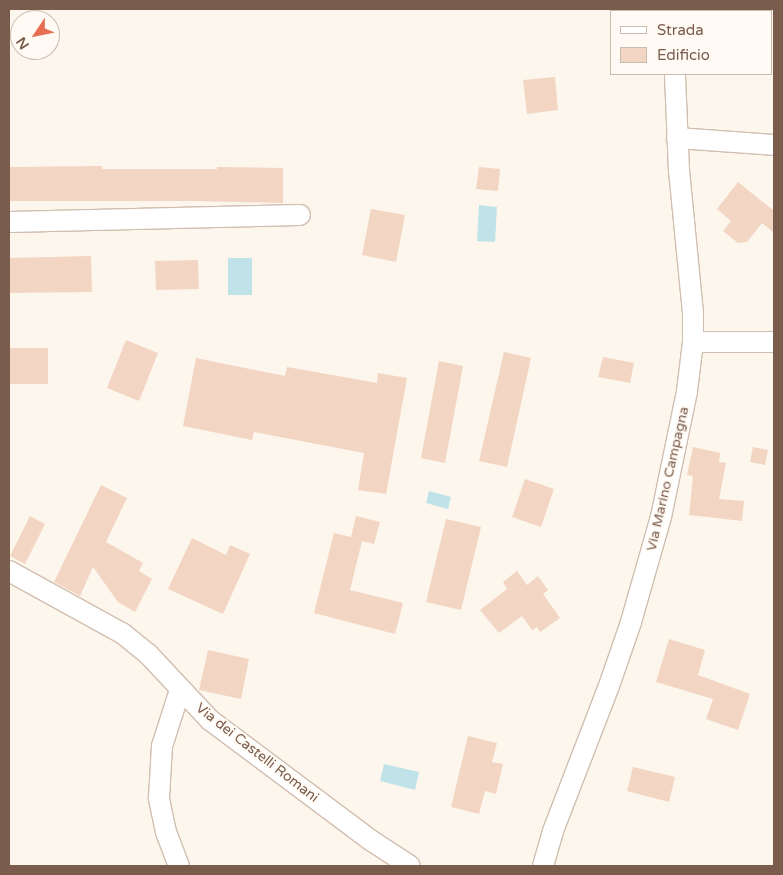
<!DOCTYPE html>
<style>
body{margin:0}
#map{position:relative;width:783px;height:875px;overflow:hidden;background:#fdf6ec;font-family:"Varela Round",sans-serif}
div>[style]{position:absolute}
.water>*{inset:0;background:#bfe3e8}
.building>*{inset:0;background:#f3d5c3}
.roads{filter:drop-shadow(1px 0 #d1beb0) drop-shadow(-1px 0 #d1beb0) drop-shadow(0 1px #d1beb0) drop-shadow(0 -1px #d1beb0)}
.street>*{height:20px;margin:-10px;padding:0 10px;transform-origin:10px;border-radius:10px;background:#fff}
span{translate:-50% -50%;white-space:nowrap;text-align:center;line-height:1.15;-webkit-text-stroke:4px #fffaf3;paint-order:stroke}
.street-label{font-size:14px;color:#7a5c4d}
.frame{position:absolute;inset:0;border:10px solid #7a5c4d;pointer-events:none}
.legend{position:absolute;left:610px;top:10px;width:162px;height:65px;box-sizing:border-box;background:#fffaf3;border:1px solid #cabbb1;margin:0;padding:6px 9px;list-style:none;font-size:15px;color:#7a5c4d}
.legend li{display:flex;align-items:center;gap:10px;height:25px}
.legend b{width:25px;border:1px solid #cabbb1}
.north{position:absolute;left:10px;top:10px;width:50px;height:50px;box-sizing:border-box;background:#fffaf3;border:1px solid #cabbb1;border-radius:50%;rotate:236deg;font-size:14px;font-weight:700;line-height:20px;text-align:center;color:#7a5c4d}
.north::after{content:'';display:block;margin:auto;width:18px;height:22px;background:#e76f51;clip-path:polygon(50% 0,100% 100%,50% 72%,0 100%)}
</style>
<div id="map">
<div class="water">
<div style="clip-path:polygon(479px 205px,497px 207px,495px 242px,477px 241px)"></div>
<div style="clip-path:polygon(228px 258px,252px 258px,252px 295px,228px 295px)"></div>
<div style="clip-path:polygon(429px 491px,451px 497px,448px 509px,426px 503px)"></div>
<div style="clip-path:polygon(384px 764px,419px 772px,415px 790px,380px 781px)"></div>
</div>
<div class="building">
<div style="clip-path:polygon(555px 77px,558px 110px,527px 114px,523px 80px)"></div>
<div style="clip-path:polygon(102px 166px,102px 169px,217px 169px,217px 167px,283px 168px,283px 203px,195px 201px,9px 201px,9px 167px)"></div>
<div style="clip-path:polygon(479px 167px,500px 169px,498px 191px,476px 189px)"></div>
<div style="clip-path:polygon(738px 182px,774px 211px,774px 233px,762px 223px,747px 242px,738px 243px,723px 231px,731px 221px,717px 209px)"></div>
<div style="clip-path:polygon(371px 209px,405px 215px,396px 262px,362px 255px)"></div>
<div style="clip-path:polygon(91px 256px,92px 292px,9px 293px,9px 258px)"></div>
<div style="clip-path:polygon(198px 260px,199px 289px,156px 290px,155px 261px)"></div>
<div style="clip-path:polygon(126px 340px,158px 353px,139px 401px,107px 388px)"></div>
<div style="clip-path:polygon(9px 348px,48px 348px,48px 384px,9px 384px)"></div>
<div style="clip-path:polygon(504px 352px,531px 358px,507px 467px,479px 461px)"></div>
<div style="clip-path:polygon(603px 357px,634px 363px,630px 383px,598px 377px)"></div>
<div style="clip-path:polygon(196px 358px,285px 376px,287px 367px,377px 383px,378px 373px,407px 378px,386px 494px,358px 490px,364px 453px,254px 432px,252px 440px,183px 426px)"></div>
<div style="clip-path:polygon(439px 361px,463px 366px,445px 463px,421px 458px)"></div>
<div style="clip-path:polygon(693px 447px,720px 453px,719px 462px,726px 463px,719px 499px,744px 501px,742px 521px,689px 515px,693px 476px,687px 475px)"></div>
<div style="clip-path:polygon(753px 447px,768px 450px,765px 465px,750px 462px)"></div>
<div style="clip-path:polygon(525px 479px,554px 489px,541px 527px,512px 517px)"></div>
<div style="clip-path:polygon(101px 485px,127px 498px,106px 542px,143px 563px,139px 571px,152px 579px,135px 612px,118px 602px,93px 567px,80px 596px,54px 582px)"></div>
<div style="clip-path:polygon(30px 516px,45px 524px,25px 564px,10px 556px)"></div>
<div style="clip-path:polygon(356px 516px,380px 522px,374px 544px,362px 541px,350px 590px,403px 603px,395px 634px,314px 613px,334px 533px,351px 537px)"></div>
<div style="clip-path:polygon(446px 519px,481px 527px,461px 610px,426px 602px)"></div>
<div style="clip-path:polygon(192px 538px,226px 555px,230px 545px,250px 554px,223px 614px,168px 589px)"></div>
<div style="clip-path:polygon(517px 571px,527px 585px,538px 576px,548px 590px,543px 594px,560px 618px,540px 632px,537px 627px,532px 630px,522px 616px,499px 633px,480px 610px,507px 589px,503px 582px)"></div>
<div style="clip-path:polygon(669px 639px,705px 650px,698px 675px,750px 694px,738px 730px,706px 719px,713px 699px,656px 682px)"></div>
<div style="clip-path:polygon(208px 650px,249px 659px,241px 699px,199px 690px)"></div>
<div style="clip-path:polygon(468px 736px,497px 743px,492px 762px,503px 764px,496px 794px,485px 791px,479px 814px,451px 807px)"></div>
<div style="clip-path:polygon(633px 767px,675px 777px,669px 802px,627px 791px)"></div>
</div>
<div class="roads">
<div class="street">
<div style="left:675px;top:11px;width:2px;rotate:-90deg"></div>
<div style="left:677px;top:138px;width:97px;rotate:4.1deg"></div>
<div style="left:9px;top:222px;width:291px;rotate:-1.4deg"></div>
<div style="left:693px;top:342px;width:81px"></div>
<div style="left:9px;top:571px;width:129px;rotate:28.8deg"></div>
<div style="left:122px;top:633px;width:33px;rotate:39deg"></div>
<div style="left:148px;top:654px;width:91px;rotate:46.8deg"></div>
<div style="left:210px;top:720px;width:202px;rotate:36.8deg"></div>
<div style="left:372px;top:841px;width:45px;rotate:33.3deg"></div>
<div style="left:179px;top:866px;width:36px;rotate:-111deg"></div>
<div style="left:166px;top:832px;width:35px;rotate:-102deg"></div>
<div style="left:159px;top:798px;width:52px;rotate:-86.7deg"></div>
<div style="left:162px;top:746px;width:59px;rotate:-72.2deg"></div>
<div style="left:543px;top:866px;width:36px;rotate:-74deg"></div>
<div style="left:553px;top:831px;width:155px;rotate:-68.9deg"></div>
<div style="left:609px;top:686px;width:68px;rotate:-71deg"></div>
<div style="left:631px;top:622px;width:109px;rotate:-74.1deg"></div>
<div style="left:661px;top:517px;width:129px;rotate:-78.3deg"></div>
<div style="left:687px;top:391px;width:49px;rotate:-83deg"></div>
<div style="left:693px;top:342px;width:29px;rotate:-90deg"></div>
<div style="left:693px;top:313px;width:143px;rotate:-95.6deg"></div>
<div style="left:679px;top:171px;width:97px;rotate:-92.4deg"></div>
</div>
</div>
<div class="street-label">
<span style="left:668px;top:479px;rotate:-77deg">Via Marino Campagna</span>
<span style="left:257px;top:753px;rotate:38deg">Via dei Castelli Romani</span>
</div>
<div class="frame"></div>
<ul class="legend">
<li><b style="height:6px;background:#fff"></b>Strada</li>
<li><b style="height:14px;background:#f3d5c3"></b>Edificio</li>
</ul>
<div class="north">N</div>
</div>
